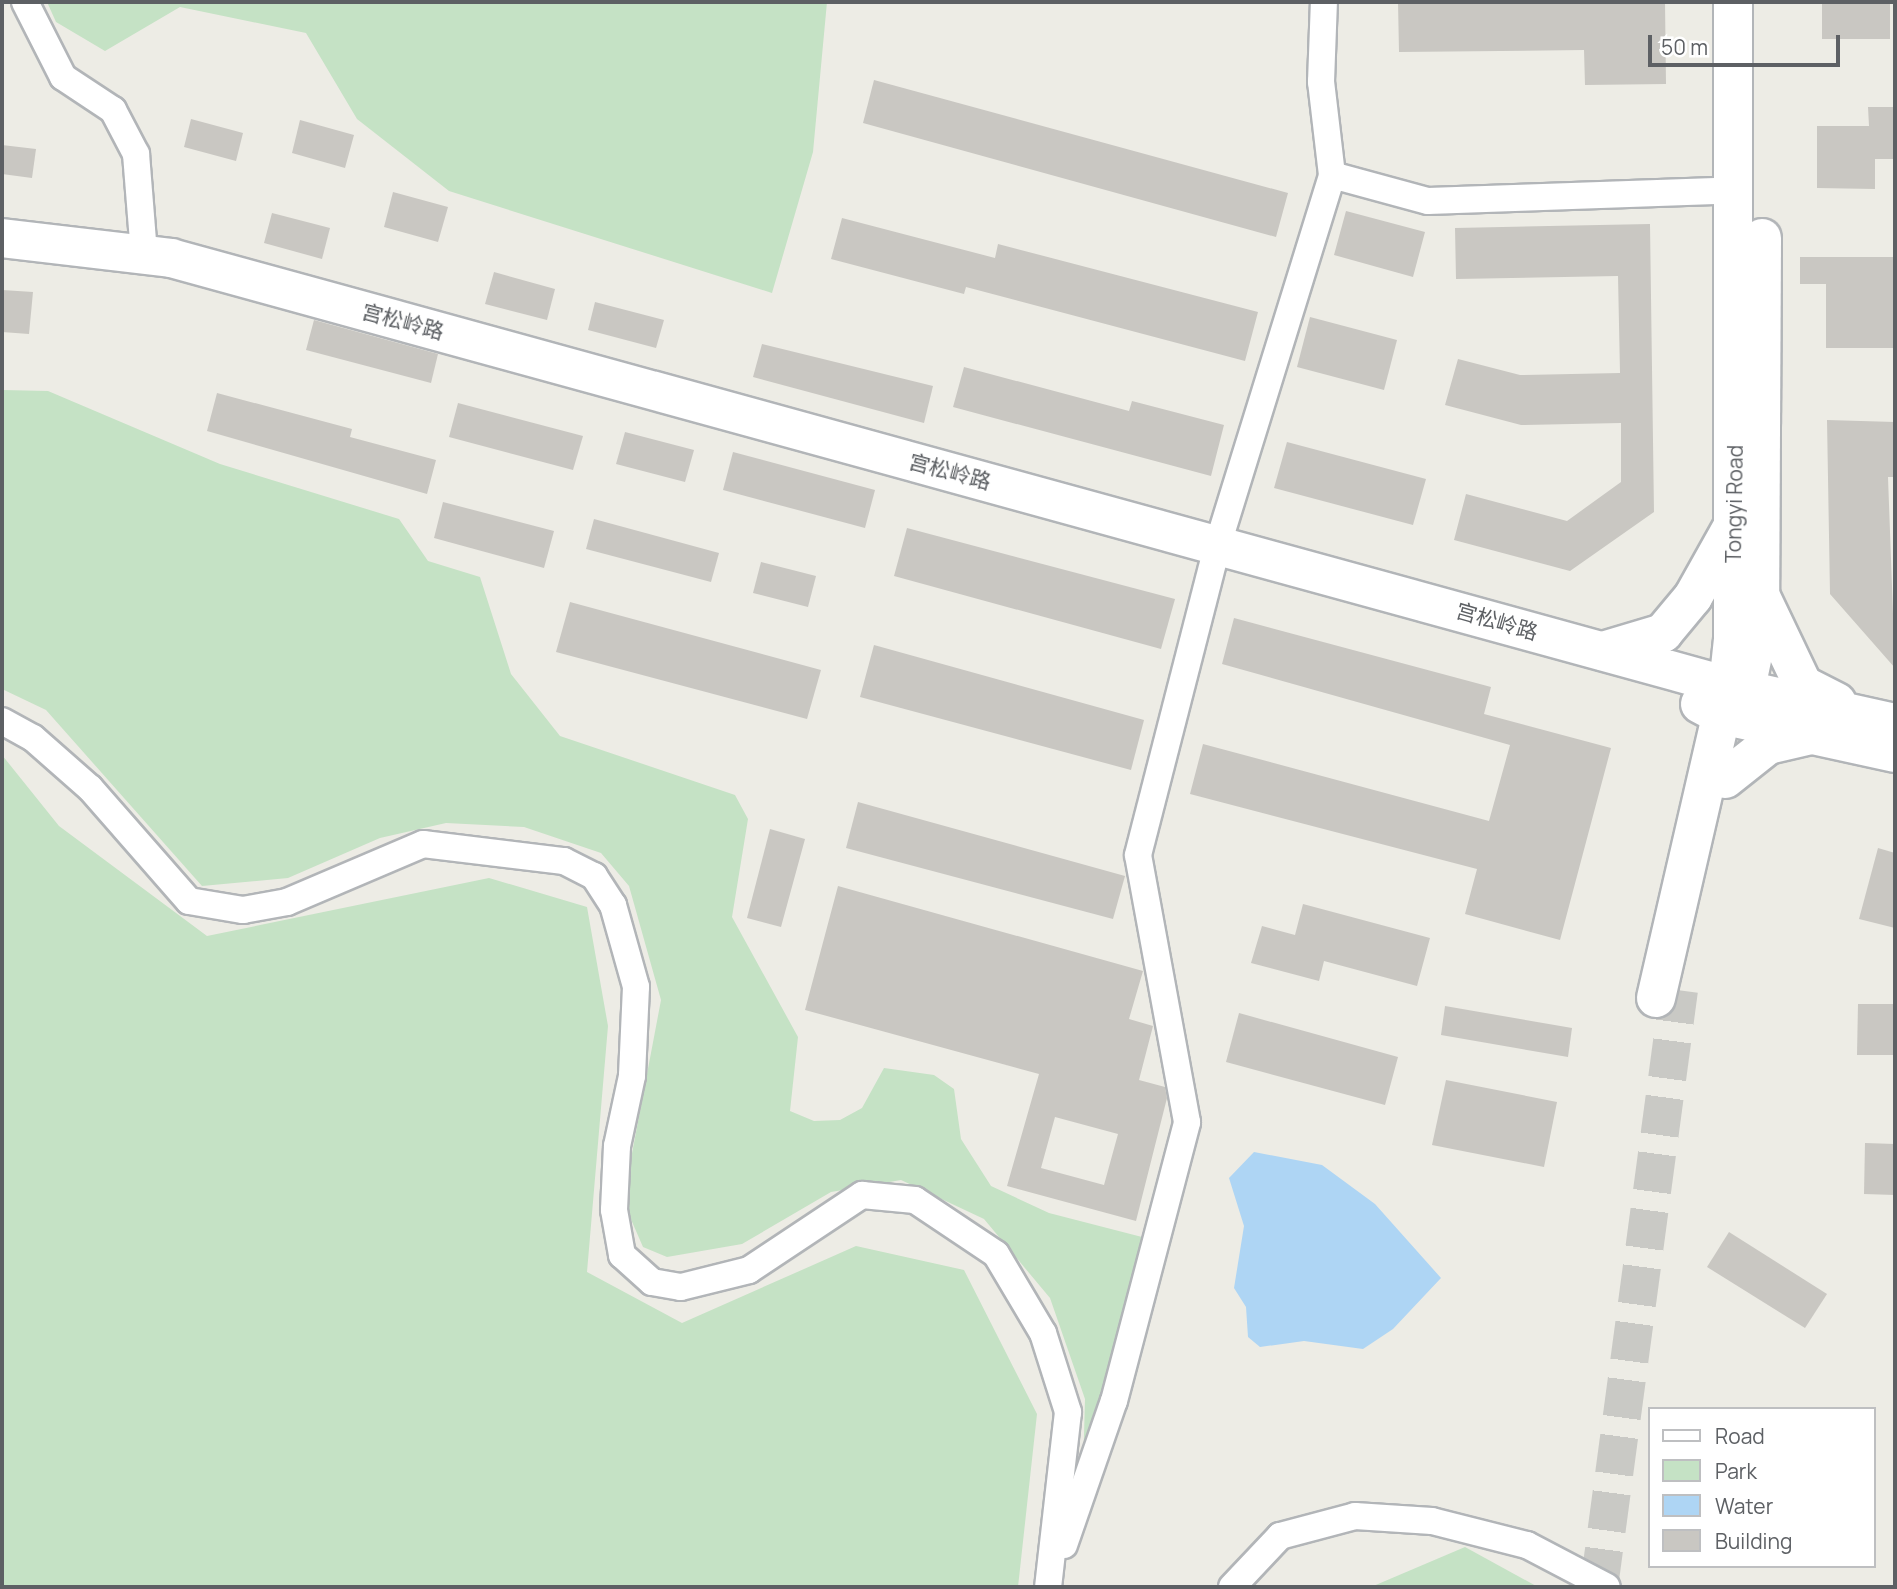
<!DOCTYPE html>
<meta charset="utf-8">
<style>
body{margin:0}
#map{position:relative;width:1897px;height:1589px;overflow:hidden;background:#edece5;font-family:Manrope,"Noto Sans SC",sans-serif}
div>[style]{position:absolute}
.green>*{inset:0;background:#c5e2c5}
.water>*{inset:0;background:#aed5f4}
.building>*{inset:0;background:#c9c7c2}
.secondary-tunnel>*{height:38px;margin-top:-19px;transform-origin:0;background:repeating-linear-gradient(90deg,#c9c9c5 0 38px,transparent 0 57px)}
.roads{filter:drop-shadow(2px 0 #b2b5b8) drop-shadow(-2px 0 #b2b5b8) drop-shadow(0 2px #b2b5b8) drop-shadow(0 -2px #b2b5b8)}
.street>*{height:26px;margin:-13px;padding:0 13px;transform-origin:13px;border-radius:13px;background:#fff}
.secondary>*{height:38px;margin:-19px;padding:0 19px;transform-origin:19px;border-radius:19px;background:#fff}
span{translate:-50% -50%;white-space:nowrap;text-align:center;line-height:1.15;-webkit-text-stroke:5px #fff;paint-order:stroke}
.street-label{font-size:21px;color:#5d6064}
.frame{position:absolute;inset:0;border:4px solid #5d6064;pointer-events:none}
.legend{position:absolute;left:1648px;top:1407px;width:228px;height:161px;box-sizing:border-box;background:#fff;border:2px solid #bebfc1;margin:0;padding:9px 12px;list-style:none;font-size:21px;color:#5d6064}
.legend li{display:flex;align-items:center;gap:14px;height:35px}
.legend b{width:35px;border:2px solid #bebfc1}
.scale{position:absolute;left:1648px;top:35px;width:192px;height:32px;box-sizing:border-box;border:4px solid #5d6064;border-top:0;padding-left:9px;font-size:21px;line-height:24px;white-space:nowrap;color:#5d6064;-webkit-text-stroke:5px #fff;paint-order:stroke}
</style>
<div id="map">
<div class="green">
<div style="clip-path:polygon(47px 2px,827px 2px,813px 152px,772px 293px,449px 191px,357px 119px,306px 33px,180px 7px,105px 51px,56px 22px)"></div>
<div style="clip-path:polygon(2px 390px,48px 391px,220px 464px,399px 519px,428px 561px,480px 577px,511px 674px,560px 736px,735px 795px,748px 819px,732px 917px,798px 1037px,790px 1111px,814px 1121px,840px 1120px,862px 1108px,884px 1068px,934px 1075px,954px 1089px,961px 1139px,991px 1186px,1049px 1213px,1142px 1237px,1083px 1471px,1085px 1399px,1050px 1298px,984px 1219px,901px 1180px,831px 1192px,742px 1244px,667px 1257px,643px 1247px,623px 1201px,661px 1000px,629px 886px,601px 853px,524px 827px,446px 823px,380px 838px,288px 878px,202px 886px,46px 710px,2px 689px)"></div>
<div style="clip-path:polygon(2px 755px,59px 826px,207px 936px,489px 878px,587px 907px,608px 1026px,587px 1272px,682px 1323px,856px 1246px,964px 1270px,1037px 1414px,1018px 1587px,2px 1587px)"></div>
<div style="clip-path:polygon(1465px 1547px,1538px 1587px,1371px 1587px)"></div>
</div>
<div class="water">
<div style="clip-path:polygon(1254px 1152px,1322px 1165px,1375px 1204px,1441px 1278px,1393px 1329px,1363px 1349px,1304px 1341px,1260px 1347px,1248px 1337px,1246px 1307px,1234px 1288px,1244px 1226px,1229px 1178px)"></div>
</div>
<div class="building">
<div style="clip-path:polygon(1398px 2px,1665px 2px,1666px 84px,1585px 85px,1584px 50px,1399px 52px)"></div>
<div style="clip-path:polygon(1822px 2px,1890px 2px,1890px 39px,1822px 39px)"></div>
<div style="clip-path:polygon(874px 80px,1288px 193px,1276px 237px,863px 123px)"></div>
<div style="clip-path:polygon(1868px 107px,1895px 107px,1895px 159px,1875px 159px,1875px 189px,1817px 188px,1817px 126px,1869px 126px)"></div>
<div style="clip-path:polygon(191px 119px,243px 133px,236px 161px,184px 147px)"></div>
<div style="clip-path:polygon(300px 120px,354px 135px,345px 168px,292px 153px)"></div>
<div style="clip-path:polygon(2px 145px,36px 149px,32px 178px,2px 174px)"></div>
<div style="clip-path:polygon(393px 192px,448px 207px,438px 242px,384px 227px)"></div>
<div style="clip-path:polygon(1346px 211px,1425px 232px,1413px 277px,1334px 255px)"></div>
<div style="clip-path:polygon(272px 213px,330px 228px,322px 259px,264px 243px)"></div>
<div style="clip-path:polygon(842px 218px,995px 258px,998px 244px,1258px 312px,1245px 361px,966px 287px,964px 294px,831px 259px)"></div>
<div style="clip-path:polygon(1650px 224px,1654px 512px,1570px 571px,1454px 540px,1466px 494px,1567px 521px,1621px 482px,1621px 423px,1521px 425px,1445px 405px,1458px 359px,1520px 375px,1620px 373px,1618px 276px,1456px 279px,1455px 228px)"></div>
<div style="clip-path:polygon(1800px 257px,1895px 257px,1895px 348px,1826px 348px,1826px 284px,1800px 284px)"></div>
<div style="clip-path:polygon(494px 272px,555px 289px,547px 320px,485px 304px)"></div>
<div style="clip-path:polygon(2px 290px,33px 292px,29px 334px,2px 332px)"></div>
<div style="clip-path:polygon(595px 302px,664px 320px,656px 348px,588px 330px)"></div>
<div style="clip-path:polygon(1310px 317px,1397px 340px,1384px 390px,1297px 367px)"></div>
<div style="clip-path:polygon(314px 320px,438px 354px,431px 383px,306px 350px)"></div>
<div style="clip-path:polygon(762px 344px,933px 386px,924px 423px,753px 377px)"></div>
<div style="clip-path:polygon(964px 367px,1129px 411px,1132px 401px,1224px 425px,1211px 476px,953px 407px)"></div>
<div style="clip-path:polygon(217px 393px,352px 429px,350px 437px,436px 460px,427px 494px,207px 431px)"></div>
<div style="clip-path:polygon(458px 403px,583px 436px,573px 470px,449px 437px)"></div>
<div style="clip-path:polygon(1827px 420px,1895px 422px,1895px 477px,1888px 477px,1895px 668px,1830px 594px)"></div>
<div style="clip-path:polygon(625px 432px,694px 450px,685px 482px,616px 464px)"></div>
<div style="clip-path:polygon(1287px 442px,1426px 479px,1413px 525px,1274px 488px)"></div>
<div style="clip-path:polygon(733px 452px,875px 490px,865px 528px,723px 490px)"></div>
<div style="clip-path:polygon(443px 502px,554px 531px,544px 568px,434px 538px)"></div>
<div style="clip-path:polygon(594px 519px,719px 553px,711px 582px,586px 549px)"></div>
<div style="clip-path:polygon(907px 528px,1175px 599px,1161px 649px,894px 576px)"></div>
<div style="clip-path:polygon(761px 562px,816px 576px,808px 607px,753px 593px)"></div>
<div style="clip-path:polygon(570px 602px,821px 670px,807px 719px,556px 652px)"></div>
<div style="clip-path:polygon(1234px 618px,1491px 687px,1484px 714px,1611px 748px,1560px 940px,1465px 914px,1477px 869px,1190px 794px,1203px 744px,1489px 821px,1510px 745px,1222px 664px)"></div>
<div style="clip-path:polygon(874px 645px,1144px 720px,1131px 770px,860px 697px)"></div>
<div style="clip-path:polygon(858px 802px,1125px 876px,1113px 919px,846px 848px)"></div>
<div style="clip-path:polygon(770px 829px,805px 839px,781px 927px,747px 918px)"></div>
<div style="clip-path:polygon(1878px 848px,1895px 853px,1895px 928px,1859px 919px)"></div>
<div style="clip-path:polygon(evenodd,838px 886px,1143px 971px,1129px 1019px,1153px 1026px,1139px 1080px,1165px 1087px,1167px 1098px,1136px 1221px,1007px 1186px,1039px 1074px,805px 1010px,838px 886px,1055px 1117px,1118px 1134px,1104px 1185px,1041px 1168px,1055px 1117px)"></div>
<div style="clip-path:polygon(1303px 904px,1430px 938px,1417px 986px,1324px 961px,1319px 981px,1251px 963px,1262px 926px,1295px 935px)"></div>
<div style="clip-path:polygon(1858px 1004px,1895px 1004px,1895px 1055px,1857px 1055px)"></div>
<div style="clip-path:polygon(1445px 1006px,1572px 1028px,1568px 1057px,1441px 1035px)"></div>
<div style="clip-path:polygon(1239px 1013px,1398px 1057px,1385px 1105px,1226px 1062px)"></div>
<div style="clip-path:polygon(1446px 1080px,1557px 1102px,1544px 1167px,1432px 1145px)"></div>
<div style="clip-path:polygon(1865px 1143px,1895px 1144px,1895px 1195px,1864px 1194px)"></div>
<div style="clip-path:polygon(1729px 1232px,1827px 1294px,1805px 1328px,1707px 1267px)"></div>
</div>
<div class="secondary-tunnel">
<div style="left:1599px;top:1587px;width:602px;rotate:-82.37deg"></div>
</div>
<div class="roads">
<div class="street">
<div style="left:25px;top:2px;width:84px;rotate:63.1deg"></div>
<div style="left:63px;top:77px;width:60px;rotate:33.4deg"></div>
<div style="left:113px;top:110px;width:50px;rotate:62.4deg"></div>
<div style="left:136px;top:154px;width:99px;rotate:85.4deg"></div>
<div style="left:1332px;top:175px;width:99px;rotate:15.2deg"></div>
<div style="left:1428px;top:201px;width:309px;rotate:-2deg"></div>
<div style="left:2px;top:721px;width:35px;rotate:29deg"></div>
<div style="left:33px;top:738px;width:76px;rotate:41.3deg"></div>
<div style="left:90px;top:788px;width:150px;rotate:48.8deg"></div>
<div style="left:189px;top:901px;width:55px;rotate:9.5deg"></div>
<div style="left:243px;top:910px;width:45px;rotate:-10.3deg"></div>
<div style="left:287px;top:902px;width:148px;rotate:-23.1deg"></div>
<div style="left:423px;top:844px;width:142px;rotate:6.9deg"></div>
<div style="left:564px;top:861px;width:34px;rotate:27deg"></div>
<div style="left:594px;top:876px;width:35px;rotate:57deg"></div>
<div style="left:613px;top:905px;width:85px;rotate:74.3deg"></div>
<div style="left:636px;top:987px;width:89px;rotate:92.6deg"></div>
<div style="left:632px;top:1076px;width:72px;rotate:102.1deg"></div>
<div style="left:617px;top:1146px;width:64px;rotate:92.7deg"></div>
<div style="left:614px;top:1210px;width:46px;rotate:79.9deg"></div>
<div style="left:622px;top:1255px;width:40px;rotate:42deg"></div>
<div style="left:652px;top:1282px;width:29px;rotate:10deg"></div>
<div style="left:681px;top:1287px;width:70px;rotate:-14deg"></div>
<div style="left:749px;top:1270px;width:136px;rotate:-33.6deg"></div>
<div style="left:862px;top:1195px;width:53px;rotate:5.4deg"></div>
<div style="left:915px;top:1200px;width:97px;rotate:33.7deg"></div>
<div style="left:996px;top:1254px;width:92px;rotate:59.3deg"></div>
<div style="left:1043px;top:1333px;width:83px;rotate:72.4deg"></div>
<div style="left:1068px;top:1412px;width:176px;rotate:96.5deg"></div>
<div style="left:1064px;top:1545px;width:152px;rotate:-70.9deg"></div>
<div style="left:1114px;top:1401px;width:288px;rotate:-75.3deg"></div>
<div style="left:1187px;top:1122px;width:271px;rotate:-100.4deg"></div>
<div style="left:1138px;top:855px;width:321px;rotate:-75.6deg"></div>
<div style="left:1218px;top:544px;width:386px;rotate:-72.8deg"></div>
<div style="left:1332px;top:175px;width:94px;rotate:-96.7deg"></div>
<div style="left:1321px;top:82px;width:80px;rotate:-87.9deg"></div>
<div style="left:1232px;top:1587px;width:70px;rotate:-46.7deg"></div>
<div style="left:1280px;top:1536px;width:78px;rotate:-14.9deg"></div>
<div style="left:1355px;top:1516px;width:77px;rotate:3.7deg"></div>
<div style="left:1432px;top:1521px;width:98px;rotate:14.2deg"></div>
<div style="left:1527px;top:1545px;width:90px;rotate:27.7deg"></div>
</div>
<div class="secondary">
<div style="left:2px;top:238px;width:170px;rotate:6.7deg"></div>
<div style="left:171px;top:258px;width:1615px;rotate:15.37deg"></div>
<div style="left:1728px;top:686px;width:171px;rotate:12.5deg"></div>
<div style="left:1761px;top:597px;width:98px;rotate:64.5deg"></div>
<div style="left:1803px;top:685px;width:38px;rotate:27deg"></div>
<div style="left:1603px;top:651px;width:63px;rotate:-16.7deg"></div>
<div style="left:1663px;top:633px;width:47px;rotate:-50.2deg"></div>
<div style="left:1693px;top:597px;width:78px;rotate:-60.8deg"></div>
<div style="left:1749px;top:674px;width:53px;rotate:-78.1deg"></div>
<div style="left:1760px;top:622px;width:384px;rotate:-89.7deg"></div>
<div style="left:1700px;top:704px;width:24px;rotate:28deg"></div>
<div style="left:1721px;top:715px;width:178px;rotate:12.3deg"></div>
<div style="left:1725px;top:779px;width:55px;rotate:-38.3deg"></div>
<div style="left:1768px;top:745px;width:44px;rotate:-13.1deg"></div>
<div style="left:1656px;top:998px;width:320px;rotate:-77deg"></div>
<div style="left:1728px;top:686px;width:47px;rotate:-83.9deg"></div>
<div style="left:1733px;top:639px;width:637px;rotate:-90deg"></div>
</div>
</div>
<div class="street-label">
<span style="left:403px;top:321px;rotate:15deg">宫松岭路</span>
<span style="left:950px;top:471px;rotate:15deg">宫松岭路</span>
<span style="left:1734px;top:504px;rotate:-89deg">Tongyi Road</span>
<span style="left:1497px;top:621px;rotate:16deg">宫松岭路</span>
</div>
<div class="frame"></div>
<ul class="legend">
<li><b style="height:9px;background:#fff"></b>Road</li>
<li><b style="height:19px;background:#c5e2c5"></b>Park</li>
<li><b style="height:19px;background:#aed5f4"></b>Water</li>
<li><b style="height:19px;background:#c9c7c2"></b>Building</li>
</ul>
<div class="scale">50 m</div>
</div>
